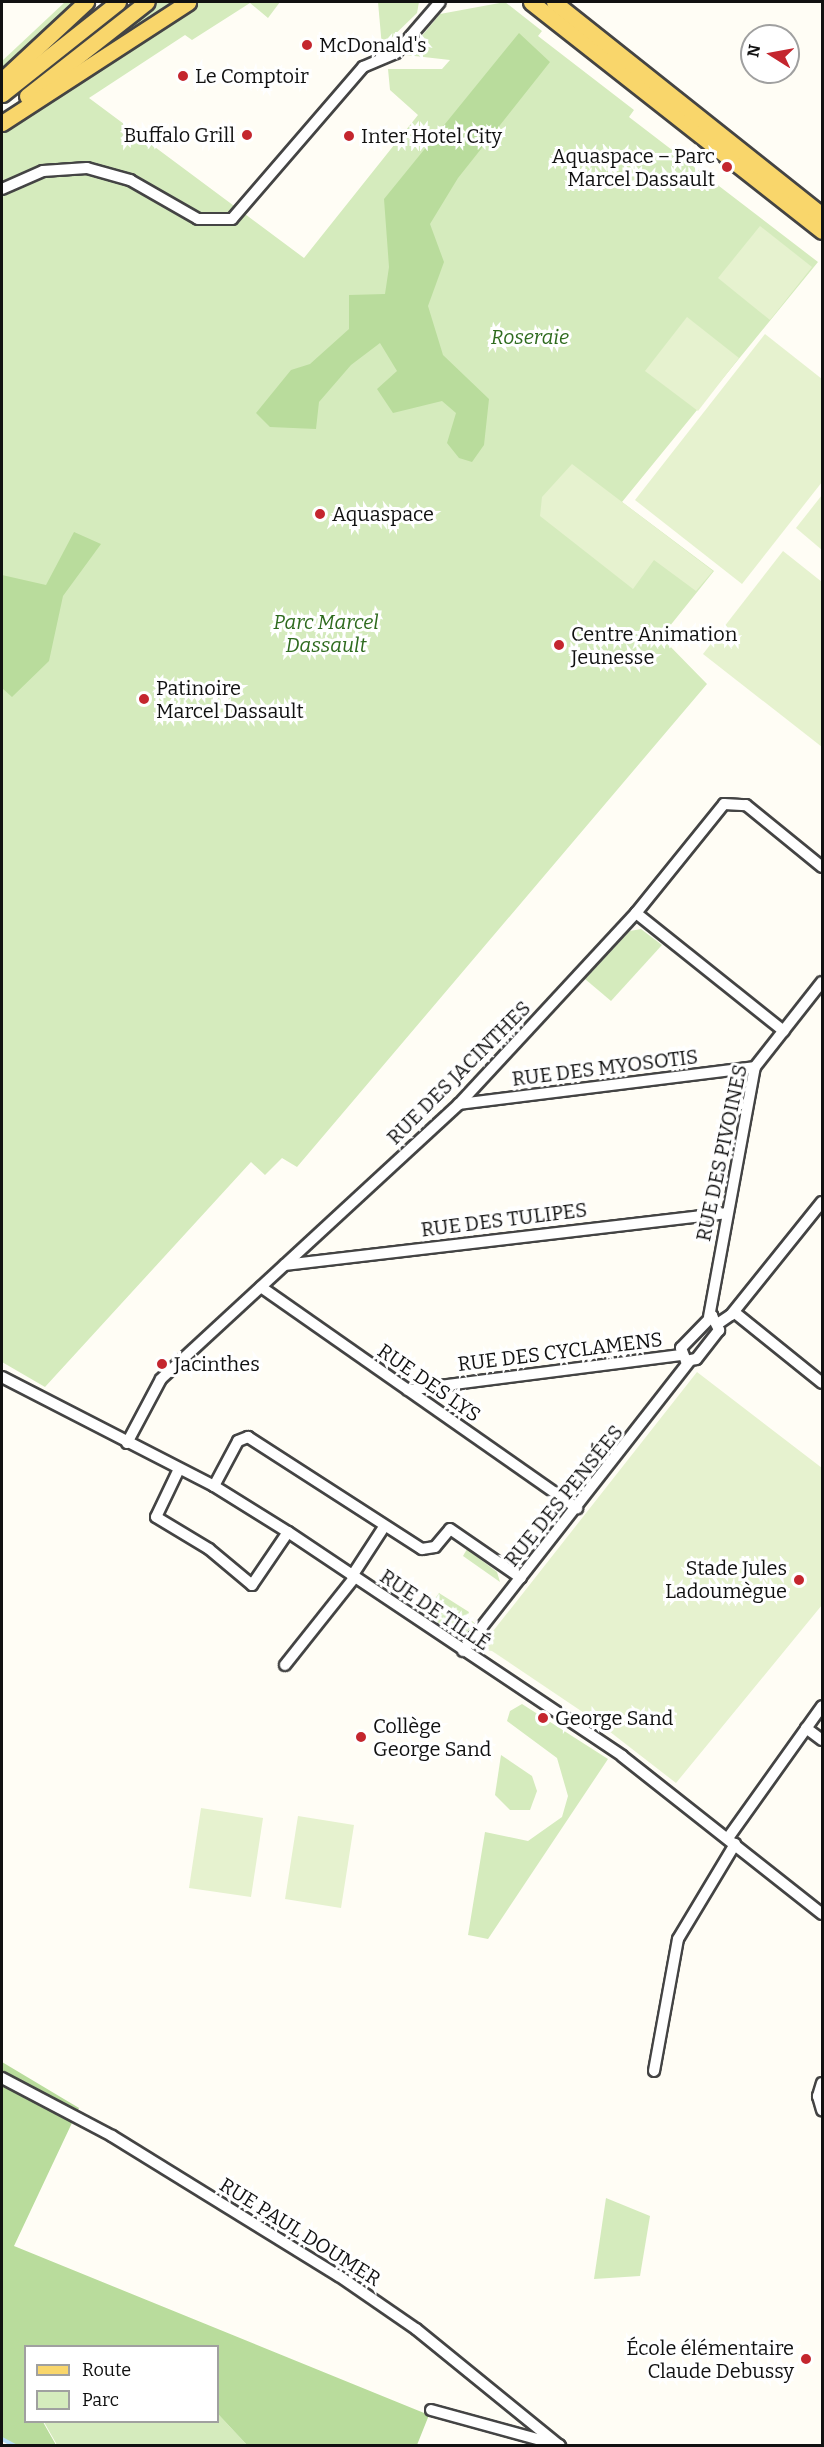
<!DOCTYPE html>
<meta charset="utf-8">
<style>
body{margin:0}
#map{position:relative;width:824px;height:2447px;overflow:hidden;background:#fffdf5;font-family:Bitter,serif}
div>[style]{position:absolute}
.green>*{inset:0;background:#d5ebbd}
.forest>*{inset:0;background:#b9dc9c}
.pitch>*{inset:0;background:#e6f2cf}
.stream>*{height:4px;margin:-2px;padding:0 2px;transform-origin:2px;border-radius:2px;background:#b9e0f7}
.roads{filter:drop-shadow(2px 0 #444) drop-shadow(-2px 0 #444) drop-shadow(0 2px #444) drop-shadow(0 -2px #444)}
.street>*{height:10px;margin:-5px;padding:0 5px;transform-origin:5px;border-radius:5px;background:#fff}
.primary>*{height:15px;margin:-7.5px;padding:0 7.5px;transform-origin:7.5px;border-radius:7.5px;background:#f9d66b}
.dots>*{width:16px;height:16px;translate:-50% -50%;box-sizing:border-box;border:3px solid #fff;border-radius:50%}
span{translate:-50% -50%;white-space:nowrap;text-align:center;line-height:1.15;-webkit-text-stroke:6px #fff;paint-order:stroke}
.poi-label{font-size:20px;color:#111}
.left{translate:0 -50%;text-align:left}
.right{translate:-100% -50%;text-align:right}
.park-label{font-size:20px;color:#2f6b1f;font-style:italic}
.street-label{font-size:20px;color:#111}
.frame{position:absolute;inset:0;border:3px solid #111;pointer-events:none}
.legend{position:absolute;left:24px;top:2345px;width:195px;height:78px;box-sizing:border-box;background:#fff;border:2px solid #a0a0a0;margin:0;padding:8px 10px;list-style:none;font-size:18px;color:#111}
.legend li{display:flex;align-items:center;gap:12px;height:30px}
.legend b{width:30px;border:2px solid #a0a0a0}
.north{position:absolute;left:740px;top:24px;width:60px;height:60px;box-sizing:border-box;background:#fff;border:2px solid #a0a0a0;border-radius:50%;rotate:281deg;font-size:16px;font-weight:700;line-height:24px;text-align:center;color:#111}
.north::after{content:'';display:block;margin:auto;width:21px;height:27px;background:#c4262e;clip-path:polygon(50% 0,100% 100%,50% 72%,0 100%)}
</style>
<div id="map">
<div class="green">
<div style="clip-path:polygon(65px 2px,82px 2px,2px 75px,2px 61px)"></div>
<div style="clip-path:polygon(158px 2px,180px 2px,88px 62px,86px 59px)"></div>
<div style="clip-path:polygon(198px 2px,280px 2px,268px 18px,250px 3px,192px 40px,185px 35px,89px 98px,304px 258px,418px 115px,390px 90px,388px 69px,442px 69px,450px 60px,406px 55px,440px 14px,505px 2px,542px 31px,538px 36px,634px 110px,629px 117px,818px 262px,622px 502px,714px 571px,661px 637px,707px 684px,297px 1167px,282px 1158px,265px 1175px,251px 1162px,45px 1387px,2px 1362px,2px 134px)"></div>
<div style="clip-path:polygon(378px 2px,419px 2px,417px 13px,382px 47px)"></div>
<div style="clip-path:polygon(641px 929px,662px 945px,611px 1001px,585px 979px,630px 931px)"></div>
<div style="clip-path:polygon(467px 1549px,497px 1572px,500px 1582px,463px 1556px)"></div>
<div style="clip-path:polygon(439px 1593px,469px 1612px,467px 1617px,477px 1625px,465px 1642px,425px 1613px)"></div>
<div style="clip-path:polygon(522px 1704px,608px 1759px,488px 1939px,468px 1935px,485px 1832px,528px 1841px,562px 1817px,568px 1796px,557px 1758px,507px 1721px,510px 1711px)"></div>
<div style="clip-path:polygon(501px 1755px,532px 1776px,537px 1791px,530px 1810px,510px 1810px,495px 1795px)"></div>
<div style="clip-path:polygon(606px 2198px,650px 2216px,640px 2276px,594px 2279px)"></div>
<div style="clip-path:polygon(218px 2414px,247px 2445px,57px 2445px,44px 2422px,218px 2422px)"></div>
</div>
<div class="forest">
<div style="clip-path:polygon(519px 33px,550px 62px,458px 178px,430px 224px,444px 262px,428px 306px,443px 355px,489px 399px,484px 445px,472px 462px,459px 458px,447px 443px,456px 413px,442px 401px,393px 413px,377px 389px,397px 371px,380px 343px,351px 365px,319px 402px,316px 429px,270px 427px,256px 413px,291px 370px,310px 364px,349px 329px,349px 295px,385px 294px,389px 267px,384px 199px)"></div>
<div style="clip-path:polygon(74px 532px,101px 544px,63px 596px,49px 661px,12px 697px,2px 688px,2px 575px,46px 585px)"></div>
<div style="clip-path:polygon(2px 2062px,79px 2108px,14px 2246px,429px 2415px,417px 2445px,247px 2445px,218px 2414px,218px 2346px,26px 2346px,26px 2422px,43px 2422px,56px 2445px,15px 2445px,2px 2439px)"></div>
</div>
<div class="pitch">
<div style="clip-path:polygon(760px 226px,812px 267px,770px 320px,718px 278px)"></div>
<div style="clip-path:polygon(687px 317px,739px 358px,698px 411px,645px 371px)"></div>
<div style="clip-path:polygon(765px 334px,822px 379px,822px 482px,742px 584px,635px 500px)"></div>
<div style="clip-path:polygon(572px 464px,713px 571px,696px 591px,654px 560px,633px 589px,540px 516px,542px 497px)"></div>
<div style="clip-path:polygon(822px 495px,822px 550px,796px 528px)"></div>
<div style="clip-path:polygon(783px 551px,822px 582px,822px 747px,703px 654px)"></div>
<div style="clip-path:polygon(697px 1372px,822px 1468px,822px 1605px,676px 1783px,596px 1721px,492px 1651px,479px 1649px)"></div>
<div style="clip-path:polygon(201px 1808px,263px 1818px,251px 1897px,189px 1888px)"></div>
<div style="clip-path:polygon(298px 1816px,354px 1825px,341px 1908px,285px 1899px)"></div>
</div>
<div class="stream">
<div style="left:2px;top:2439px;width:15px;rotate:28deg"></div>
</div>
<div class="roads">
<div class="street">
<div style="left:2px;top:189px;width:45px;rotate:-23.7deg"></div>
<div style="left:43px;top:171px;width:44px;rotate:-3.9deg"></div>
<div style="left:87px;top:168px;width:45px;rotate:15.6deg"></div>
<div style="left:130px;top:180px;width:78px;rotate:29.8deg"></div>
<div style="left:198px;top:219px;width:34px"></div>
<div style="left:232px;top:219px;width:201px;rotate:-49.2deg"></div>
<div style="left:363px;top:67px;width:36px;rotate:-23deg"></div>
<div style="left:396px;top:53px;width:67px;rotate:-49.2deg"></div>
<div style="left:636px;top:913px;width:189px;rotate:38.6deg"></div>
<div style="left:459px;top:1104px;width:298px;rotate:-7.1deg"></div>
<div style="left:285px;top:1265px;width:445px;rotate:-6.7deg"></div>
<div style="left:261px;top:1287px;width:386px;rotate:35deg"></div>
<div style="left:734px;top:1312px;width:113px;rotate:38.9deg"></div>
<div style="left:712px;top:1316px;width:16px;rotate:63deg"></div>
<div style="left:719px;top:1330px;width:37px;rotate:128deg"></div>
<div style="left:696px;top:1359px;width:10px;rotate:169deg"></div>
<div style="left:686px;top:1361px;width:14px;rotate:-111deg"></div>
<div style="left:681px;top:1348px;width:45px;rotate:-45.9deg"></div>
<div style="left:709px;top:1317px;width:254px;rotate:-79.6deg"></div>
<div style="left:755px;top:1067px;width:108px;rotate:-51.8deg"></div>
<div style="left:719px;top:1323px;width:14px;rotate:-34deg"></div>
<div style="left:731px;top:1315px;width:145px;rotate:-51.2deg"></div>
<div style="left:2px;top:1377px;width:238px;rotate:27.2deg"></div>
<div style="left:214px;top:1486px;width:87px;rotate:31.9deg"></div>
<div style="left:288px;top:1532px;width:402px;rotate:33.8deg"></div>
<div style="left:622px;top:1756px;width:255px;rotate:38.3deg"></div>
<div style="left:408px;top:1390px;width:274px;rotate:-7.3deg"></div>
<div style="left:127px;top:1443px;width:72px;rotate:-62deg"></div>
<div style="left:161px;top:1379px;width:405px;rotate:-42.7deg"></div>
<div style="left:459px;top:1104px;width:260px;rotate:-47.2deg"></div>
<div style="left:636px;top:913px;width:140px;rotate:-51.1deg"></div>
<div style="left:724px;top:804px;width:22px;rotate:3deg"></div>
<div style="left:746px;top:805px;width:98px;rotate:39.2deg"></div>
<div style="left:179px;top:1469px;width:53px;rotate:115.6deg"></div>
<div style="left:156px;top:1517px;width:62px;rotate:31.1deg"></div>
<div style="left:209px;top:1549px;width:56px;rotate:39.9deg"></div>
<div style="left:252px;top:1585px;width:64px;rotate:-55.8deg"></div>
<div style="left:214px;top:1486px;width:51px;rotate:-61.9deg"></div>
<div style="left:238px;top:1441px;width:11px;rotate:-22deg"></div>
<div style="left:248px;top:1437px;width:207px;rotate:32.8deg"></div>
<div style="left:422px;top:1549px;width:13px;rotate:-9deg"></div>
<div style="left:435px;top:1547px;width:23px;rotate:-50deg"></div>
<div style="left:450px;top:1529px;width:86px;rotate:34.6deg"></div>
<div style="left:352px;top:1576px;width:59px;rotate:-56.9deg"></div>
<div style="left:463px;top:1651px;width:367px;rotate:-52deg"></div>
<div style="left:285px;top:1665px;width:112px;rotate:-51.5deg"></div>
<div style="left:806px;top:1728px;width:20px;rotate:37deg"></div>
<div style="left:728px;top:1838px;width:162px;rotate:-54.5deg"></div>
<div style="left:654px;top:2071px;width:134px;rotate:-79.7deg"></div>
<div style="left:678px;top:1939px;width:111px;rotate:-59deg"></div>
<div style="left:2px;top:2078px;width:124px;rotate:27.8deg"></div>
<div style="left:112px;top:2136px;width:267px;rotate:31.7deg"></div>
<div style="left:339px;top:2276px;width:93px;rotate:34.5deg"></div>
<div style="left:416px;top:2329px;width:186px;rotate:39.1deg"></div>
<div style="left:822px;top:2083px;width:14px;rotate:107deg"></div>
<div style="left:818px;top:2096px;width:15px;rotate:74deg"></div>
<div style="left:431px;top:2410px;width:133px;rotate:15.3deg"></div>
</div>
<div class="primary">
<div style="left:531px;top:2px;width:370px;rotate:38.2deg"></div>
<div style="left:554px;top:2px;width:342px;rotate:38.5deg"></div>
<div style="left:2px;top:80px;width:115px;rotate:-42.9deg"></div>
<div style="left:2px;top:94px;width:148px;rotate:-38.4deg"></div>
<div style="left:27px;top:96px;width:152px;rotate:-38.1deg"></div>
<div style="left:2px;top:123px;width:222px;rotate:-33deg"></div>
</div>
</div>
<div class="dots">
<div style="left:307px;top:45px;background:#c4262e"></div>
<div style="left:183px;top:76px;background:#c4262e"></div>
<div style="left:247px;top:135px;background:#c4262e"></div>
<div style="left:349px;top:136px;background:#c4262e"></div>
<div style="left:727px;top:167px;background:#c4262e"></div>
<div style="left:320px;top:514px;background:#c4262e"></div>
<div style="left:559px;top:645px;background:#c4262e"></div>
<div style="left:144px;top:699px;background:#c4262e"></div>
<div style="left:162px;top:1364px;background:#c4262e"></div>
<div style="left:799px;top:1580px;background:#c4262e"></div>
<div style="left:543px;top:1718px;background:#c4262e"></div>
<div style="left:361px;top:1737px;background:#c4262e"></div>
<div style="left:806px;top:2359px;background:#c4262e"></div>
</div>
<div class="poi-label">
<span class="left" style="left:319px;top:45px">McDonald's</span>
<span class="left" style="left:195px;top:76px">Le Comptoir</span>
<span class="right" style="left:235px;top:135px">Buffalo Grill</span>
<span class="left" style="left:361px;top:136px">Inter Hotel City</span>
<span class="right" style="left:715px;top:168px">Aquaspace – Parc<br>Marcel Dassault</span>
<span class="left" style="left:332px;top:514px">Aquaspace</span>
<span class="left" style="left:571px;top:646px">Centre Animation<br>Jeunesse</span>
<span class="left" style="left:156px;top:700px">Patinoire<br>Marcel Dassault</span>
<span class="left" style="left:174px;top:1364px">Jacinthes</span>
<span class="right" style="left:787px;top:1580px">Stade Jules<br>Ladoumègue</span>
<span class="left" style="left:555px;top:1718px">George Sand</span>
<span class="left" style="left:373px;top:1738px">Collège<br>George Sand</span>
<span class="right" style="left:794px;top:2360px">École élémentaire<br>Claude Debussy</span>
</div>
<div class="park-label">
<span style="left:530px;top:337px">Roseraie</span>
<span style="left:326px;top:634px">Parc Marcel<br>Dassault</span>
</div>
<div class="street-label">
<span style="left:605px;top:1068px;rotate:-7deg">RUE DES MYOSOTIS</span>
<span style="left:459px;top:1073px;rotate:-45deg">RUE DES JACINTHES</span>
<span style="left:722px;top:1153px;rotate:-78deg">RUE DES PIVOINES</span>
<span style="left:504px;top:1220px;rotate:-7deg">RUE DES TULIPES</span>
<span style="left:560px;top:1352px;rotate:-7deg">RUE DES CYCLAMENS</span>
<span style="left:429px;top:1383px;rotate:35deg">RUE DES LYS</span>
<span style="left:564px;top:1496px;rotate:-51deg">RUE DES PENSÉES</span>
<span style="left:435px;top:1610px;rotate:34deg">RUE DE TILLÉ</span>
<span style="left:300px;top:2232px;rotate:32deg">RUE PAUL DOUMER</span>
</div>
<div class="frame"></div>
<ul class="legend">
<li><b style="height:8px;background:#f9d66b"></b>Route</li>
<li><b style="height:16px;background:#d5ebbd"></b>Parc</li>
</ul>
<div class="north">N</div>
</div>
